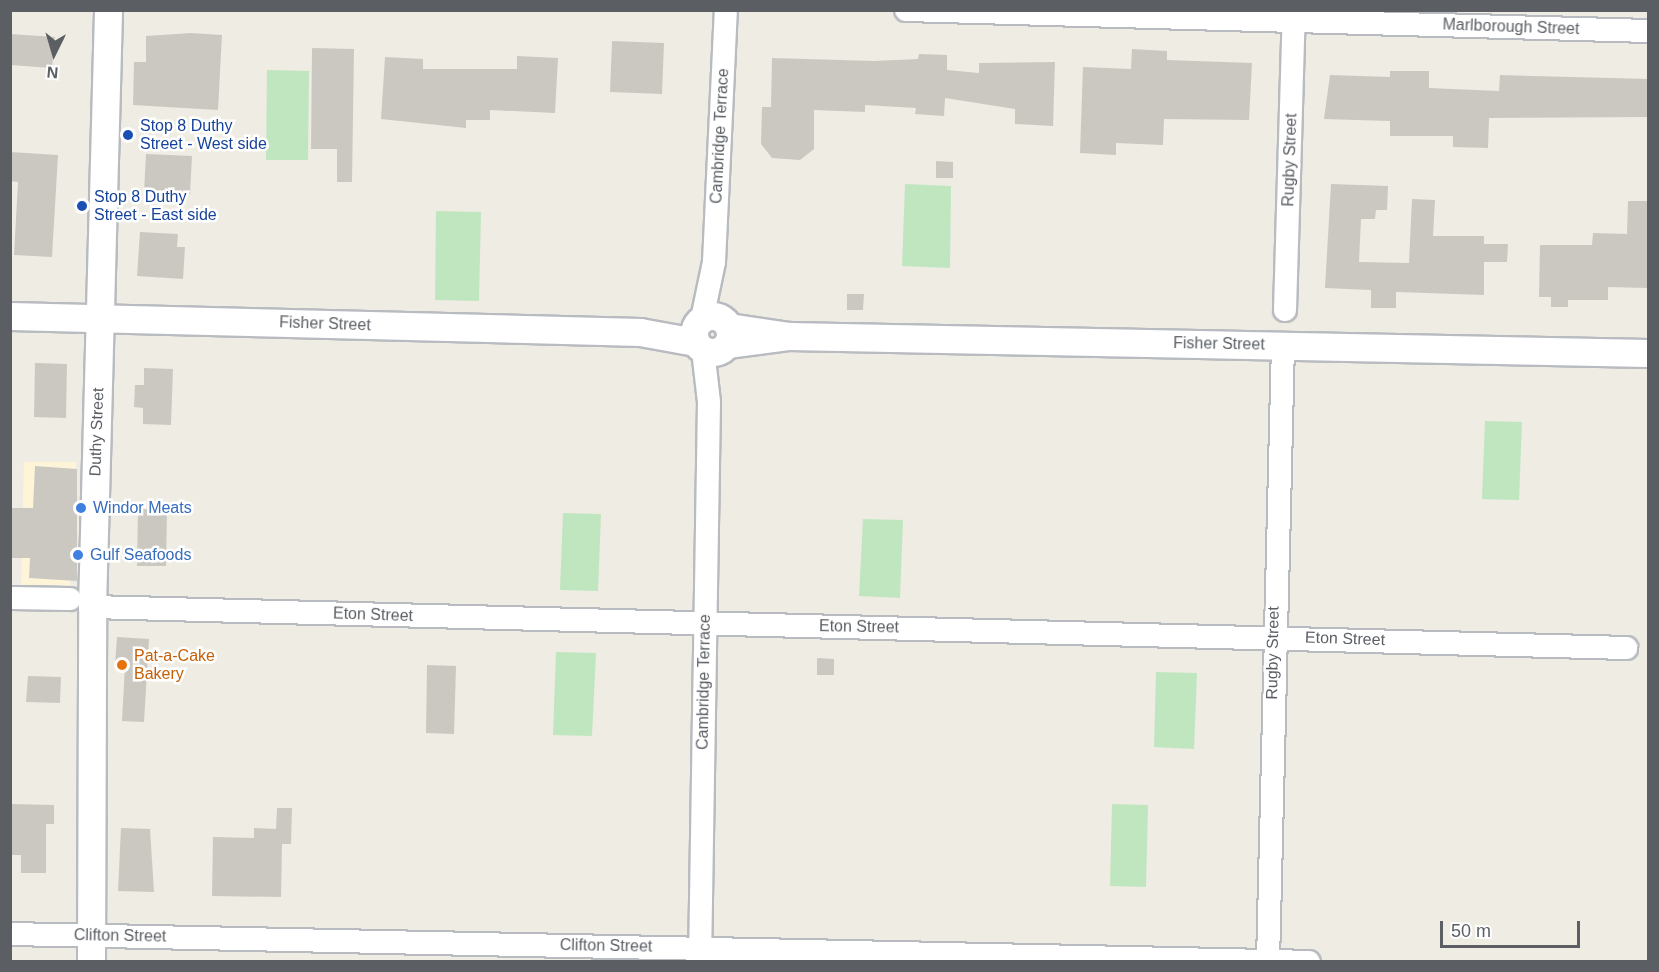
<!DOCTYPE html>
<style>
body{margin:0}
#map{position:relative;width:1659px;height:972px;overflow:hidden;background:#eeece3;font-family:Helvetica,sans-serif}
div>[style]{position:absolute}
.commercial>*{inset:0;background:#fef5d8}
.green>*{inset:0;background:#c0e6bf}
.building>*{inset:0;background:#cbc8c2}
.roads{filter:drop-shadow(2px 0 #b8bbc0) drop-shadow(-2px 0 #b8bbc0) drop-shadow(0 2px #b8bbc0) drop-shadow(0 -2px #b8bbc0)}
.minor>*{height:22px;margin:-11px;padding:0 11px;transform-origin:11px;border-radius:11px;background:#fff}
.tertiary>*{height:27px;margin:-13.5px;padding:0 13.5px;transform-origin:13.5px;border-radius:13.5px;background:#fff}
.tertiary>.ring{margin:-13.5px;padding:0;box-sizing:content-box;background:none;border:27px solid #fff;border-radius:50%}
.dots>*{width:16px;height:16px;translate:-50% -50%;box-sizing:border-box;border:3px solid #fff;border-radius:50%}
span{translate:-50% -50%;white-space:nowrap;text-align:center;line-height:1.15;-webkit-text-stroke:5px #fff;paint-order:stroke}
.street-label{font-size:16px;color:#5b5f64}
.transit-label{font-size:16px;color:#164399}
.left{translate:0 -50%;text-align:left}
.shop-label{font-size:16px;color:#366cbe}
.food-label{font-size:16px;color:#c56008}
.frame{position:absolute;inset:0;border:12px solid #5b5f64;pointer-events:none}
.north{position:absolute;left:24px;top:24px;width:60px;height:60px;-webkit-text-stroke:4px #fff;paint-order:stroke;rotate:185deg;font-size:16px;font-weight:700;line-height:24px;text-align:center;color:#5b5f64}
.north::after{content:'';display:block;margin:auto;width:21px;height:27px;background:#5b5f64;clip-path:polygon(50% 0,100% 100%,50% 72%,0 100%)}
.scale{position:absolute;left:1440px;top:921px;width:140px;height:27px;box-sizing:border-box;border:3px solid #5b5f64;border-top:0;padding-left:8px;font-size:18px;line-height:21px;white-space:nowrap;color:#5b5f64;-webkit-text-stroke:4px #fff;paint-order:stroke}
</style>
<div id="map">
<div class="commercial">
<div style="clip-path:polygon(24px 462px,76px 462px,70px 585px,21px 585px)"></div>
</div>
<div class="green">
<div style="clip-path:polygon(267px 70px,309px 71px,308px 160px,266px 160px)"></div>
<div style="clip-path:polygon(905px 184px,951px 186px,950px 268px,902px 266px)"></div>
<div style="clip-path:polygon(436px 211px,481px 212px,479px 301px,435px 300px)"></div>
<div style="clip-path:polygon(1485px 421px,1522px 422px,1519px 500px,1482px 499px)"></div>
<div style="clip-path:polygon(563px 513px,601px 514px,598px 591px,560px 590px)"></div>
<div style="clip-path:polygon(863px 519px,903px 520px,900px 598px,859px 596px)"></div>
<div style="clip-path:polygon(556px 652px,596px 653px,592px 736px,553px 735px)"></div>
<div style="clip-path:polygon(1156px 672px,1197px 673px,1194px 749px,1154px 747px)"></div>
<div style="clip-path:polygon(1112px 804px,1148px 805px,1146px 887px,1110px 886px)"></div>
</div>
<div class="building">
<div style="clip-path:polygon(191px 33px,222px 35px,218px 110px,133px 105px,134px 62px,146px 62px,146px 36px)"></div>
<div style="clip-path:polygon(10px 34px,55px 37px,52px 68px,10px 65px)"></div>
<div style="clip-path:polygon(612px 41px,664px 43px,662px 94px,610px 92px)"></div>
<div style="clip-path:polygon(312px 48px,354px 49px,352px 182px,337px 182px,337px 149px,311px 149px)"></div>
<div style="clip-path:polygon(1132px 49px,1167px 51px,1167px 60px,1252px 63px,1249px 120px,1164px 119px,1163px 145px,1116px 143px,1116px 155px,1080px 153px,1083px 67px,1131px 69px)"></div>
<div style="clip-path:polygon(919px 54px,947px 55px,947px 70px,979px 73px,979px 63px,1055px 62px,1053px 126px,1015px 124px,1015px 109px,945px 98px,944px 116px,915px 114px,916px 108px,865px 105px,865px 112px,814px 110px,814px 149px,800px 160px,772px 158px,761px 144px,762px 107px,771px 107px,772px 58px,874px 61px,918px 59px)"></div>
<div style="clip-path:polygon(517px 56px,558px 58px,555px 113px,490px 110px,490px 120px,466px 120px,466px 128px,381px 119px,385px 57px,423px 59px,423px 69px,517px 69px)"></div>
<div style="clip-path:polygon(1390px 71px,1429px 71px,1429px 88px,1499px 91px,1500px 75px,1648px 79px,1648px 117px,1489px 118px,1488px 148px,1453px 147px,1453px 136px,1390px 136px,1390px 121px,1324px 119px,1330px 75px,1390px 77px)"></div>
<div style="clip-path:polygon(10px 152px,58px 155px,52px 257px,14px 255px,18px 182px,10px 181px)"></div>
<div style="clip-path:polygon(146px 154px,192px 156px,190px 194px,144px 192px)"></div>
<div style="clip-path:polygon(936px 161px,953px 162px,953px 178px,936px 178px)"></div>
<div style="clip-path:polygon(1331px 184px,1388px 186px,1387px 210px,1376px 210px,1375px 219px,1361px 219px,1359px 262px,1409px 263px,1412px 199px,1435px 200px,1433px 236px,1484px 236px,1484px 244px,1508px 244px,1507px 262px,1484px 262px,1484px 295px,1396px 292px,1396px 308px,1371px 308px,1371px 290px,1325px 288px)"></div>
<div style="clip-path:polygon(1628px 201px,1648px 201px,1648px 288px,1608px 287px,1608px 300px,1568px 300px,1568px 307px,1551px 307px,1551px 297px,1539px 297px,1540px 245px,1592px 245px,1593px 233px,1627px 234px)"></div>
<div style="clip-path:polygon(140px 232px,178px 234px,177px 247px,185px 247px,183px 279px,137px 276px)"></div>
<div style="clip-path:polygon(847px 294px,864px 294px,863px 310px,847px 310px)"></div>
<div style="clip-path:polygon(35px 363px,67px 364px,66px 418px,34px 417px)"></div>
<div style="clip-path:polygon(144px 368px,173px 369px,171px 425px,143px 424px,143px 408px,134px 407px,135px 385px,144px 385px)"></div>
<div style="clip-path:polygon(35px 466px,77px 469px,77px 581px,29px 578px,30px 558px,10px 558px,10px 508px,33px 508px)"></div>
<div style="clip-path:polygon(138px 509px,167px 510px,166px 566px,137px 566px)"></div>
<div style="clip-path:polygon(117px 637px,149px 639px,144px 722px,122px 721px,125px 665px,115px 664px)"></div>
<div style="clip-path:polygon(817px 658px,834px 659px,834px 675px,817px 675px)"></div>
<div style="clip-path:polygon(427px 665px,456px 666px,454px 734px,426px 733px)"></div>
<div style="clip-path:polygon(28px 676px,61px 677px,60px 703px,26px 702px)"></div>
<div style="clip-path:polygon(10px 804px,54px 805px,54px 824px,46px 824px,46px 873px,21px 873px,21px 855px,10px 855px)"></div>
<div style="clip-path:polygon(277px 808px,292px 808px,291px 844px,282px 844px,281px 897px,212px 896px,213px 837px,254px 838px,254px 828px,276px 829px)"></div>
<div style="clip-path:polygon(121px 828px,150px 829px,154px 892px,118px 891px)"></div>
</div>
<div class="roads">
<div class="minor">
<div style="left:906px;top:10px;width:742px;rotate:1.62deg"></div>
<div style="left:1285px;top:310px;width:300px;rotate:-88.3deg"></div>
<div style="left:702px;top:319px;width:58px;rotate:-78.1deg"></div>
<div style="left:714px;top:262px;width:252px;rotate:-87.3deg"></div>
<div style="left:10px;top:598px;width:60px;rotate:1deg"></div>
<div style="left:92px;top:607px;width:1535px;rotate:1.53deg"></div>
<div style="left:10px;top:934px;width:1299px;rotate:1.23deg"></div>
<div style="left:700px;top:962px;width:560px;rotate:-89.08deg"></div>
<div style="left:709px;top:402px;width:52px;rotate:-96.6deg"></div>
<div style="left:1268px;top:962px;width:617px;rotate:-88.61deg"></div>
</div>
<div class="tertiary">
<div class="ring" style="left:694px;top:316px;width:9px;height:9px"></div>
<div style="left:10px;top:316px;width:630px;rotate:1.45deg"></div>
<div style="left:640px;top:332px;width:56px;rotate:10.3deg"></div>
<div style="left:789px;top:336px;width:859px;rotate:1.13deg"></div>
<div style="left:727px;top:344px;width:63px;rotate:-7.4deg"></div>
<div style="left:789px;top:336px;width:61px;rotate:-171.5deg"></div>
<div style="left:91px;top:962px;width:355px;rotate:-89.8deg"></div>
<div style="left:92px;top:607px;width:597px;rotate:-88.46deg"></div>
</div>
</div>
<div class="dots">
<div style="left:128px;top:135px;background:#1a4fb4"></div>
<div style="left:82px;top:206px;background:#1a4fb4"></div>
<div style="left:81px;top:508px;background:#3f7fe0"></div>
<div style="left:78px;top:555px;background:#3f7fe0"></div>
<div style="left:122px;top:665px;background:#e8710a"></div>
</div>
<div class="street-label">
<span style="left:1511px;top:27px;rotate:2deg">Marlborough Street</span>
<span style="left:720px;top:136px;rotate:-87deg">Cambridge Terrace</span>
<span style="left:1290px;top:160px;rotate:-88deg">Rugby Street</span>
<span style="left:325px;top:324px;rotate:2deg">Fisher Street</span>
<span style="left:1219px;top:344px;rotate:1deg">Fisher Street</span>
<span style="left:97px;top:432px;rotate:-88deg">Duthy Street</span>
<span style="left:373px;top:615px;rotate:2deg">Eton Street</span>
<span style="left:859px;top:627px;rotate:1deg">Eton Street</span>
<span style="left:1345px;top:639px;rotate:2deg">Eton Street</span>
<span style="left:1273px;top:653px;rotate:-89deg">Rugby Street</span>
<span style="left:704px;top:682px;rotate:-89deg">Cambridge Terrace</span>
<span style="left:120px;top:936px;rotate:1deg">Clifton Street</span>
<span style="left:606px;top:946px;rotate:1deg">Clifton Street</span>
</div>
<div class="transit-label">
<span class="left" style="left:140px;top:135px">Stop 8 Duthy<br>Street - West side</span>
<span class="left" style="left:94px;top:206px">Stop 8 Duthy<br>Street - East side</span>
</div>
<div class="shop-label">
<span class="left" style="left:93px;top:508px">Windor Meats</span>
<span class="left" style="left:90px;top:555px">Gulf Seafoods</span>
</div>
<div class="food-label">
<span class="left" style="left:134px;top:665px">Pat-a-Cake<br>Bakery</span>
</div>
<div class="frame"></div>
<div class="north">N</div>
<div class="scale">50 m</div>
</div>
